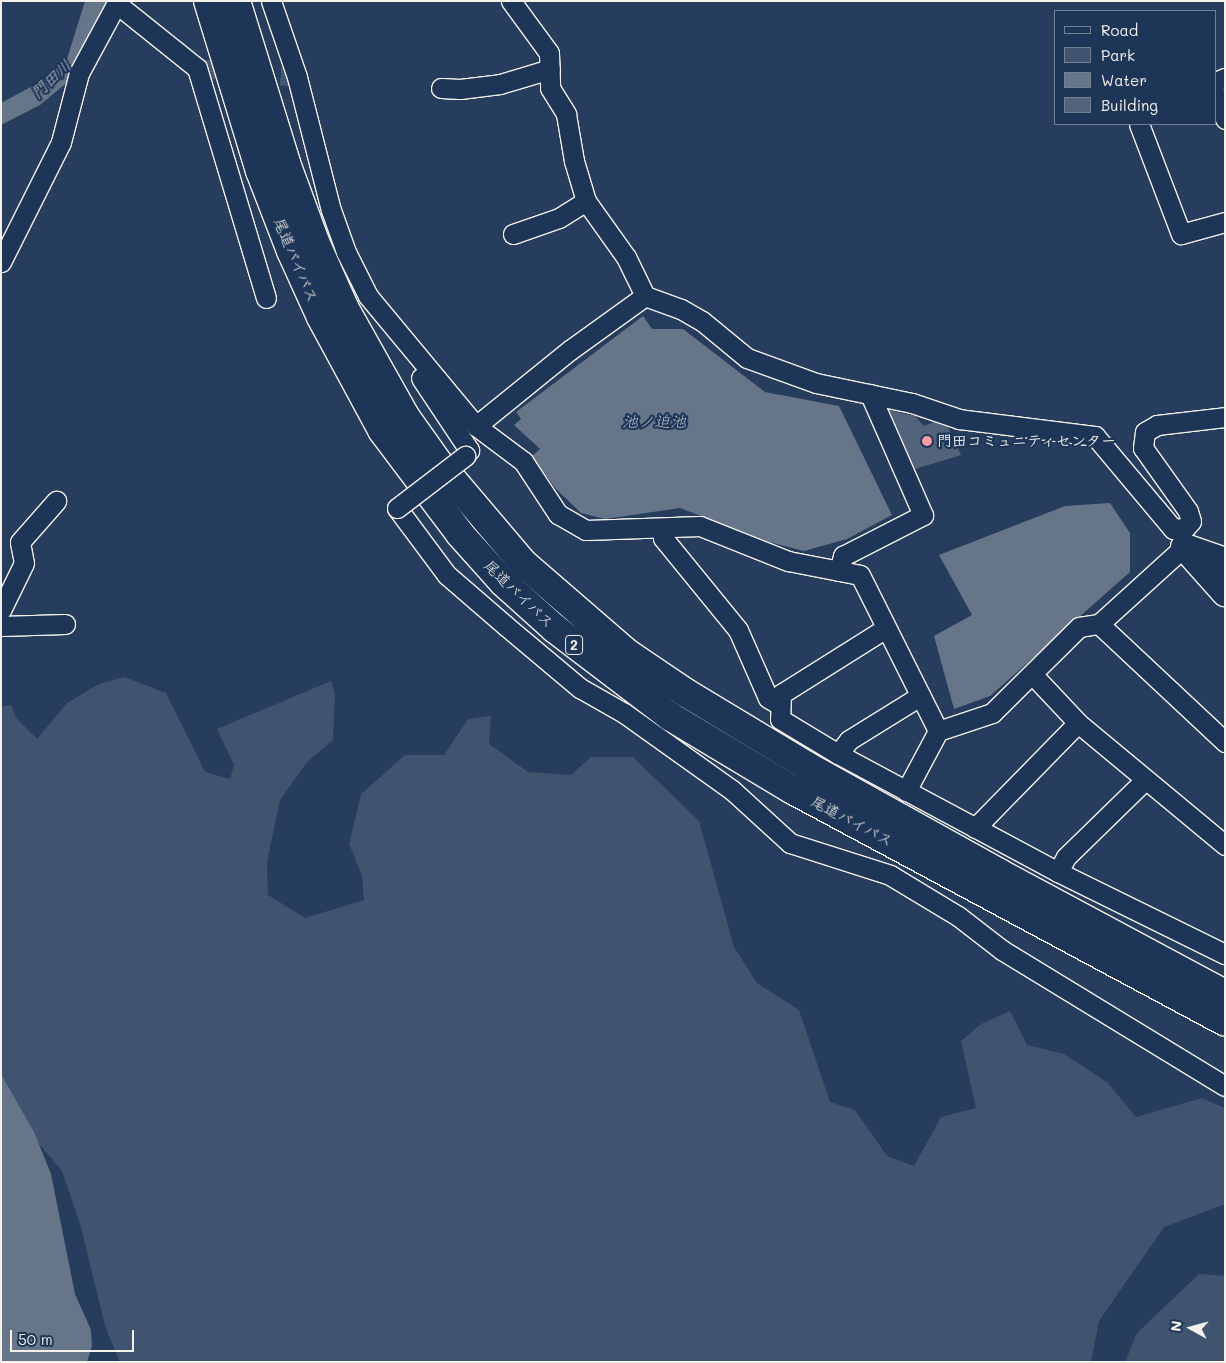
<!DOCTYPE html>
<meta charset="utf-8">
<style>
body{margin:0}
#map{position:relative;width:1226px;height:1363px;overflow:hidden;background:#263d5d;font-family:Mali,"Klee One",sans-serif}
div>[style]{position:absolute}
.green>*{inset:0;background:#40546f}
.water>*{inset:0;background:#677588}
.building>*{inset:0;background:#52647b}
.street-tunnel>*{height:19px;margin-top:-9.5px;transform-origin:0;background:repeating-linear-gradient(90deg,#455872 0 19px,transparent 0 28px)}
.roads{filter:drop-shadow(1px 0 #f4f1e8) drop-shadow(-1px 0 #f4f1e8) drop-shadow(0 1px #f4f1e8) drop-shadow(0 -1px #f4f1e8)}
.street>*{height:19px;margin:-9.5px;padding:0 9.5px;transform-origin:9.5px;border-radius:9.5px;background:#1d3557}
.secondary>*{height:26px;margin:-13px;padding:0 13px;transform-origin:13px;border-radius:13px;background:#1d3557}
.highway>*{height:28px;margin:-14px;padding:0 14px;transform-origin:14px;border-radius:14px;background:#1d3557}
.bridges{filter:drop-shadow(1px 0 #f4f1e8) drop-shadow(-1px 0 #f4f1e8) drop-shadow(0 1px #f4f1e8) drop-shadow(0 -1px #f4f1e8)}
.street-bridge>*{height:19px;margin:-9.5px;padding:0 9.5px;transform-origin:9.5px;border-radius:9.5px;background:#1d3557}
.dots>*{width:14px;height:14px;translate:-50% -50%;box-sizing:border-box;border:2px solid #1d3557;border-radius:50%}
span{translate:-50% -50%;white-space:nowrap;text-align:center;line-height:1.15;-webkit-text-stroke:4.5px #1d3557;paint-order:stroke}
.shield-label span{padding:1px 4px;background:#1d3557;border:1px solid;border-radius:4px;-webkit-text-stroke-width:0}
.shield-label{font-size:14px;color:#f4f1e8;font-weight:700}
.street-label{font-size:15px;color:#f4f1e8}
.poi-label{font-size:15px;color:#f4f1e8;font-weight:700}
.left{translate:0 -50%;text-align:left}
.water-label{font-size:16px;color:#bcbfc2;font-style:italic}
.frame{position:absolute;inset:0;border:2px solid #f4f1e8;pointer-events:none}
.legend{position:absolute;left:1054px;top:10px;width:162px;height:115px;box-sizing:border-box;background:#1d3557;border:1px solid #738091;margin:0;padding:6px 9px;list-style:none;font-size:15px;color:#f4f1e8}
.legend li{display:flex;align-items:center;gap:10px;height:25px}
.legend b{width:25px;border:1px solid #738091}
.north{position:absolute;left:1166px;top:1303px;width:50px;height:50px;-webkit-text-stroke:4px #1d3557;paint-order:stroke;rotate:277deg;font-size:14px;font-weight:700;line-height:20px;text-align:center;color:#f4f1e8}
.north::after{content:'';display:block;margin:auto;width:18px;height:22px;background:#f4f1e8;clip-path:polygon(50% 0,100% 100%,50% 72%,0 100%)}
.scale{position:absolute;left:10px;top:1330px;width:124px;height:22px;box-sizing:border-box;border:2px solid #f4f1e8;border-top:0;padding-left:6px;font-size:15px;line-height:18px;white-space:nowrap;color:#f4f1e8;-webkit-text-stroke:4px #1d3557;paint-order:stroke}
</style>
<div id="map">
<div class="green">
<div style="clip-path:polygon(124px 677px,166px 693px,205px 772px,230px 779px,234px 765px,217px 729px,331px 681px,335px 694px,333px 740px,307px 762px,280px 800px,267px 862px,268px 895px,305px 918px,364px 900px,362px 875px,349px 844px,361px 794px,405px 755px,444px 755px,468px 719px,491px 716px,489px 744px,528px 772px,571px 775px,591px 757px,633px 757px,699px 821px,734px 947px,757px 983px,799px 1010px,830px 1102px,855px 1110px,887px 1156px,914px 1166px,941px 1117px,976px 1108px,961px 1041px,981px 1024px,1010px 1011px,1027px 1045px,1064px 1054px,1107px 1082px,1136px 1117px,1202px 1098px,1225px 1108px,1225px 1204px,1164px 1227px,1099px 1321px,1091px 1362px,120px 1362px,105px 1326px,81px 1227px,62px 1171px,39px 1144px,1px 1074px,1px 707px,11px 705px,17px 719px,37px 739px,67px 703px,99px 684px)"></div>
<div style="clip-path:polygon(1199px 1274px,1225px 1276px,1225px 1362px,1125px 1362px,1137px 1333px)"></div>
</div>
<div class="water">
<div style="clip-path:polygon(85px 1px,109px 1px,70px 80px,40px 105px,1px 125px,1px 103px,42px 81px,67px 59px)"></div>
<div style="clip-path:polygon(643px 316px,652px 329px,683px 329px,765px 392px,839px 406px,892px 515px,847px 539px,804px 551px,769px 542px,680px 508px,605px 519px,581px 513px,556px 489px,532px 456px,540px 449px,514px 425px,521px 419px,516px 412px)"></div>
<div style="clip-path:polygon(1110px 503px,1130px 533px,1130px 572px,990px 696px,954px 709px,934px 636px,972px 615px,939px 555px,1065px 506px)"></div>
<div style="clip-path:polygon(1px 1074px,34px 1132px,51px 1174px,75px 1294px,91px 1330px,92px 1346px,87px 1362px,1px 1362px)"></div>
</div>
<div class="building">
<div style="clip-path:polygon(889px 410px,915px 416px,924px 426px,934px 422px,948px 427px,961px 455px,915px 469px)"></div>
</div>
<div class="street-tunnel">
<div style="left:197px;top:68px;width:100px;rotate:5.1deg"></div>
</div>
<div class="roads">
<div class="street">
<div style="left:271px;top:1px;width:80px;rotate:71.1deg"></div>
<div style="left:297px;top:77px;width:137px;rotate:75.7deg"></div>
<div style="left:331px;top:210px;width:45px;rotate:70.3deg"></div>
<div style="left:346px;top:252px;width:49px;rotate:63.4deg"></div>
<div style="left:368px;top:296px;width:169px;rotate:50.3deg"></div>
<div style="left:476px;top:426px;width:59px;rotate:36.7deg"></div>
<div style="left:523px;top:461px;width:64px;rotate:56.6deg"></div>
<div style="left:558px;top:514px;width:32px;rotate:30deg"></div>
<div style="left:586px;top:530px;width:114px;rotate:-2deg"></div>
<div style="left:700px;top:526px;width:95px;rotate:21.7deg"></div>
<div style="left:788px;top:561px;width:73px;rotate:11deg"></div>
<div style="left:860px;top:575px;width:174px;rotate:63.4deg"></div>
<div style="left:511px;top:1px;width:64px;rotate:53.8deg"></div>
<div style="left:549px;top:53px;width:35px;rotate:88deg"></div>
<div style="left:550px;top:88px;width:31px;rotate:58deg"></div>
<div style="left:566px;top:114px;width:48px;rotate:80.3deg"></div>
<div style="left:574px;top:161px;width:42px;rotate:73.3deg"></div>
<div style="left:586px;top:201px;width:69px;rotate:54.5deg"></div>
<div style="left:626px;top:257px;width:43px;rotate:64deg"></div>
<div style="left:645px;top:296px;width:38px;rotate:20deg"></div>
<div style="left:681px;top:309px;width:24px;rotate:30deg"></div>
<div style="left:702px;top:321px;width:58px;rotate:39.4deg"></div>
<div style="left:747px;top:358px;width:73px;rotate:19.9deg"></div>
<div style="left:816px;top:383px;width:98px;rotate:11.8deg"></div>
<div style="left:912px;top:403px;width:50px;rotate:18.8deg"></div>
<div style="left:959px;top:419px;width:137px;rotate:7.1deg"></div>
<div style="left:1095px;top:436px;width:121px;rotate:50deg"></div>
<div style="left:1173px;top:529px;width:12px;rotate:-5deg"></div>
<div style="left:1185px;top:528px;width:9px;rotate:-49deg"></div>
<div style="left:1191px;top:521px;width:10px;rotate:-107deg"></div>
<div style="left:1188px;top:511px;width:77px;rotate:-125.5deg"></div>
<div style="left:1143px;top:448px;width:16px;rotate:-83deg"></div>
<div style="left:1145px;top:432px;width:14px;rotate:-30deg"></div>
<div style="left:1157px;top:425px;width:68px;rotate:-6.7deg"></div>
<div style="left:117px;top:4px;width:102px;rotate:38.7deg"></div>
<div style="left:197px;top:68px;width:240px;rotate:73.3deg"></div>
<div style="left:1215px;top:82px;width:11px;rotate:-22deg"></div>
<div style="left:441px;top:88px;width:19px;rotate:3deg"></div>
<div style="left:460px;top:89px;width:40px;rotate:-7.1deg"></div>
<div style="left:500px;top:84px;width:52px;rotate:-16.7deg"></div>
<div style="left:1215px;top:94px;width:27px;rotate:68deg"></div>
<div style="left:1139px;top:124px;width:118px;rotate:69.1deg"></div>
<div style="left:1181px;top:234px;width:46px;rotate:-15.3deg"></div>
<div style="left:513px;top:234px;width:49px;rotate:-19.2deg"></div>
<div style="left:559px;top:218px;width:32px;rotate:-32deg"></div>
<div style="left:1px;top:262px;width:134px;rotate:-63.4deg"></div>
<div style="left:61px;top:142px;width:71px;rotate:-75.4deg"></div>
<div style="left:79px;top:73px;width:82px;rotate:-61.6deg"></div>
<div style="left:421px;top:378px;width:87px;rotate:56.3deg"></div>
<div style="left:469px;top:450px;width:7px;rotate:124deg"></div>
<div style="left:476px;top:426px;width:121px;rotate:-39deg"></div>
<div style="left:570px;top:350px;width:92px;rotate:-35.8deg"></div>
<div style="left:397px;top:508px;width:84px;rotate:53.3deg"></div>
<div style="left:447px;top:575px;width:78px;rotate:40.8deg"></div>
<div style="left:506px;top:626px;width:97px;rotate:40deg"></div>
<div style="left:580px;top:688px;width:51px;rotate:29.6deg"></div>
<div style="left:624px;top:713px;width:133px;rotate:35.5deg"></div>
<div style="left:732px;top:790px;width:79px;rotate:42.4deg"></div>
<div style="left:790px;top:843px;width:105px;rotate:17.7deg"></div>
<div style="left:890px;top:875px;width:79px;rotate:31.1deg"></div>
<div style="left:958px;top:916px;width:56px;rotate:37.7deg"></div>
<div style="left:1002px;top:950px;width:261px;rotate:31.4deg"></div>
<div style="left:663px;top:528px;width:10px;rotate:90deg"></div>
<div style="left:663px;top:538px;width:119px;rotate:50.8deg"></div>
<div style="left:738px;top:630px;width:74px;rotate:66.2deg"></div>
<div style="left:768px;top:698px;width:14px;rotate:30deg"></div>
<div style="left:839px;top:571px;width:16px;rotate:-75deg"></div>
<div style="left:843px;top:556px;width:90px;rotate:-27.1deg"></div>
<div style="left:923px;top:515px;width:132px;rotate:-113.7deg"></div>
<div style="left:1px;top:610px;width:52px;rotate:-63.9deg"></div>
<div style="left:24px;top:563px;width:21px;rotate:-101deg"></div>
<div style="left:20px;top:542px;width:55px;rotate:-48.7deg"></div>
<div style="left:1099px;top:624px;width:173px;rotate:43.1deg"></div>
<div style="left:1px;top:626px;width:64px;rotate:-1.8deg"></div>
<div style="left:886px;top:628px;width:124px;rotate:147.8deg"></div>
<div style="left:781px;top:694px;width:25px;rotate:92deg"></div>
<div style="left:780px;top:719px;width:68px;rotate:31.1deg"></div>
<div style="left:838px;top:754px;width:250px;rotate:28.2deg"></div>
<div style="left:1058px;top:872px;width:186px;rotate:26.2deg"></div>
<div style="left:1032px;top:674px;width:67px;rotate:46.8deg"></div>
<div style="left:1078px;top:723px;width:191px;rotate:39.7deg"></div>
<div style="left:838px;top:754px;width:18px;rotate:-52deg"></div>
<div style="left:849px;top:740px;width:84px;rotate:-31.8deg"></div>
<div style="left:906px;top:791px;width:68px;rotate:-61.9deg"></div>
<div style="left:938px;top:731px;width:57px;rotate:-18.4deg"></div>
<div style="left:992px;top:713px;width:122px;rotate:-44.7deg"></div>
<div style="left:1079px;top:627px;width:20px;rotate:-9deg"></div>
<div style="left:1099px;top:624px;width:115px;rotate:-42.2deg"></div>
<div style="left:975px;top:828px;width:147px;rotate:-45.6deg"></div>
<div style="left:1058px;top:872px;width:17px;rotate:-62deg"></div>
<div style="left:1066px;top:857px;width:110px;rotate:-44.3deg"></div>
</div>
<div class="secondary">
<div style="left:1184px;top:547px;width:62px;rotate:48.3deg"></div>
<div style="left:1185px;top:547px;width:42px;rotate:19.3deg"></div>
</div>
<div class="highway">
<div style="left:208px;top:1px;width:178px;rotate:73deg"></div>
<div style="left:260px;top:171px;width:86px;rotate:68.8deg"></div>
<div style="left:291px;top:251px;width:72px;rotate:65.6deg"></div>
<div style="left:321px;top:317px;width:128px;rotate:61.6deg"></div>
<div style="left:382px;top:430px;width:130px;rotate:53.1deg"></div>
<div style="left:460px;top:534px;width:64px;rotate:48.1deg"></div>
<div style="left:503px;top:582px;width:69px;rotate:42deg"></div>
<div style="left:554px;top:628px;width:147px;rotate:37.3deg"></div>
<div style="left:671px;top:717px;width:142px;rotate:30.9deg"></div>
<div style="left:793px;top:790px;width:490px;rotate:28.2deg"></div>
<div style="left:236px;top:1px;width:170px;rotate:72.8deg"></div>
<div style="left:286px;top:163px;width:84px;rotate:69.8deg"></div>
<div style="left:315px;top:242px;width:73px;rotate:65.9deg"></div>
<div style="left:345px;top:309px;width:123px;rotate:60.7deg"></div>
<div style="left:405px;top:416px;width:59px;rotate:54.7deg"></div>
<div style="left:439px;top:464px;width:130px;rotate:49.7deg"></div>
<div style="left:523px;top:563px;width:138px;rotate:40.9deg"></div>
<div style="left:627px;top:653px;width:71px;rotate:34.1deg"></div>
<div style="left:686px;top:693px;width:141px;rotate:31.1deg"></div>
<div style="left:807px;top:766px;width:220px;rotate:29.1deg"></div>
<div style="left:999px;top:873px;width:256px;rotate:28.2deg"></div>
</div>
</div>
<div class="bridges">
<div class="street-bridge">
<div style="left:397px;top:508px;width:86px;rotate:-37.4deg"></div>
</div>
</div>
<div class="dots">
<div style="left:927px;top:441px;background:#ff9aa2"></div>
</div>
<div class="shield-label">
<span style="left:574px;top:645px">2</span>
</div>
<div class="street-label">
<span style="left:296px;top:260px;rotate:67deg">尾道バイパス</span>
<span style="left:519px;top:594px;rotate:44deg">尾道バイパス</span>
<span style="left:852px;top:821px;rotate:28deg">尾道バイパス</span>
</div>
<div class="poi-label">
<span class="left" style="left:937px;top:441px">門田コミュニティセンター</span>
</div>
<div class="water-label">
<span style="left:51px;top:79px;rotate:-43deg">門田川</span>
<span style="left:654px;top:421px">池ノ迫池</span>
</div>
<div class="frame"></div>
<ul class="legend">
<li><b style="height:6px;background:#1d3557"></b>Road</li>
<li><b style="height:14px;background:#40546f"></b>Park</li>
<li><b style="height:14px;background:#677588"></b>Water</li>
<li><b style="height:14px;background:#52647b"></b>Building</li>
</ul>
<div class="north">N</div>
<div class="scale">50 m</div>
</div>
